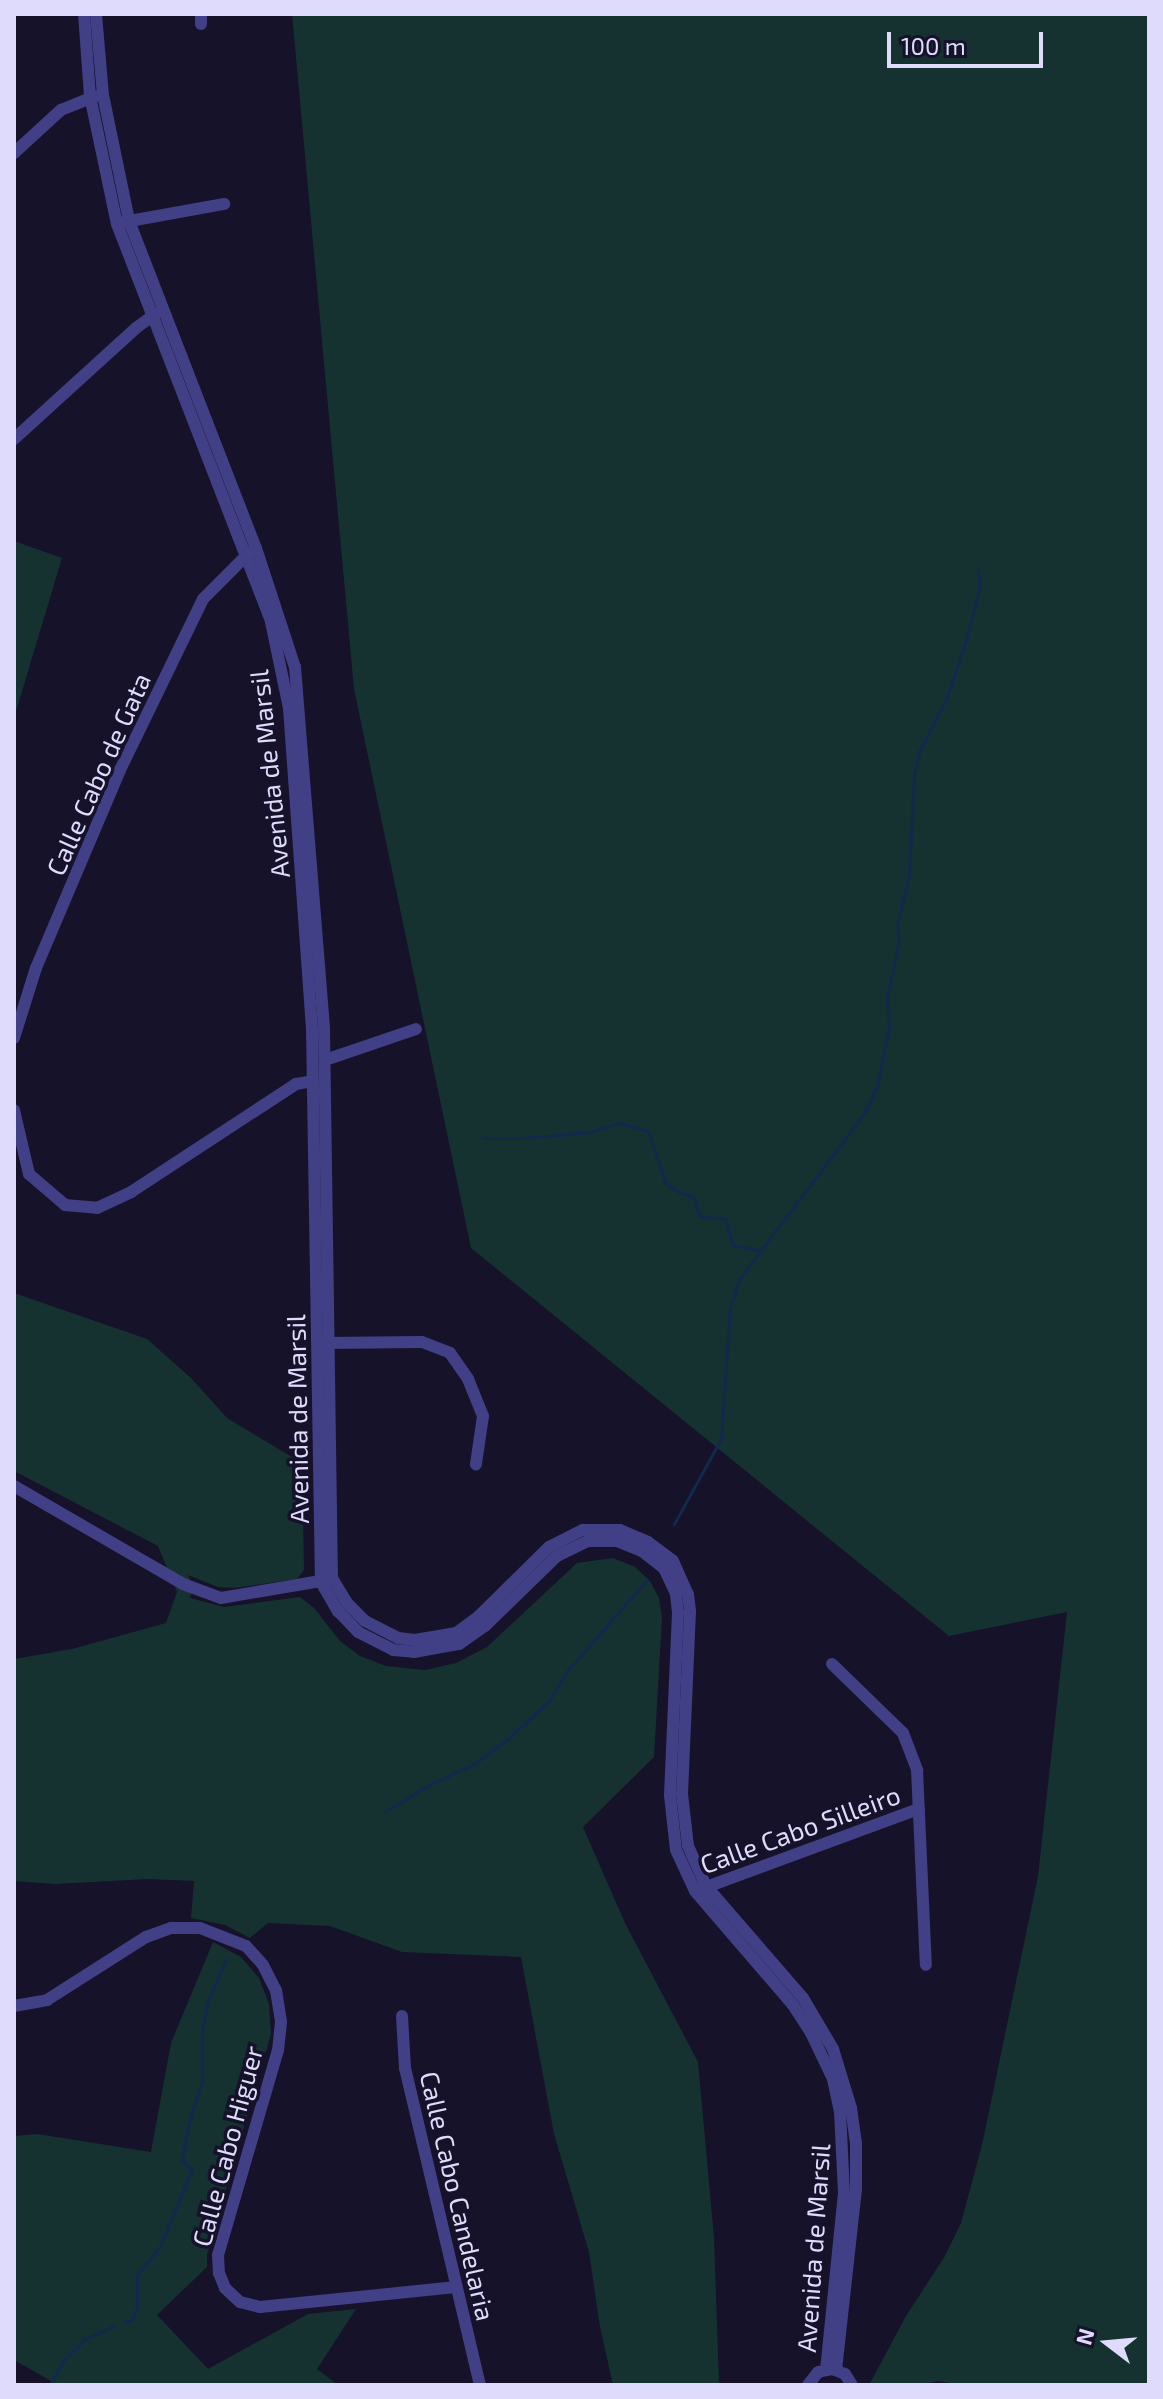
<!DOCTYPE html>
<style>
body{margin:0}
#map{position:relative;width:1163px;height:2399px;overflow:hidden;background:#151229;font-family:"Exo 2",sans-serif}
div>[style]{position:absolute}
.green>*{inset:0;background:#153231}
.stream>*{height:3px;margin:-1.5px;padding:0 1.5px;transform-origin:1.5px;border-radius:1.5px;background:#11294d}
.minor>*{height:12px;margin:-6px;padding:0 6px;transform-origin:6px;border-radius:6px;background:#413f85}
span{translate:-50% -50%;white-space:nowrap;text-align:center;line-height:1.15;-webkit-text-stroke:7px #151229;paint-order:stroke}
.street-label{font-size:26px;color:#dedbfd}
.frame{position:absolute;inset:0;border:16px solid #dedbfd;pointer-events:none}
.north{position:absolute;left:1067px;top:2303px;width:80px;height:80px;-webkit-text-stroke:6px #151229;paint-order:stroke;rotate:286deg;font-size:22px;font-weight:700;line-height:32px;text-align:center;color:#dedbfd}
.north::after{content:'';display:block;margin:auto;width:28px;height:36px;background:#dedbfd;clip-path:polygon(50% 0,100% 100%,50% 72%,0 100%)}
.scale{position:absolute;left:887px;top:32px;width:156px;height:36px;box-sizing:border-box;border:4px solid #dedbfd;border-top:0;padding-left:10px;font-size:24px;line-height:28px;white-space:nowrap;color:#dedbfd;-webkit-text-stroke:6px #151229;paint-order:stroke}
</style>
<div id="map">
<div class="green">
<div style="clip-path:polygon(292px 14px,1149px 14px,1149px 2385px,963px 2385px,938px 2381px,919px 2385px,869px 2385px,906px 2316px,945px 2256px,961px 2223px,982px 2145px,1038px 1876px,1067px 1612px,949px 1636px,471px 1248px,354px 689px)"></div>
<div style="clip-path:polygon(14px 541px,62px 558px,14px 718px)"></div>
<div style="clip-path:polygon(14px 1293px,147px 1339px,191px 1378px,227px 1418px,302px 1463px,304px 1570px,297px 1579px,235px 1588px,218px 1587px,188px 1575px,193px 1587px,190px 1598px,224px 1607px,300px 1597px,314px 1608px,340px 1641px,360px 1656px,386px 1666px,425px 1670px,456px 1663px,487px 1647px,577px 1563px,613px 1558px,635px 1567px,650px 1581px,659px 1598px,662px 1618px,654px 1757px,583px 1827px,625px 1923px,698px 2062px,714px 2237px,719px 2382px,723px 2385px,613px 2385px,600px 2327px,589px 2252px,554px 2134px,521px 1957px,402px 1952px,330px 1926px,268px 1923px,250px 1938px,225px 1925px,191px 1918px,194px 1881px,148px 1879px,55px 1884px,14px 1881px,14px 1659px,72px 1649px,166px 1623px,177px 1592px,158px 1546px,14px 1471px)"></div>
<div style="clip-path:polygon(213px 1942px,241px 1957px,259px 1978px,269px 2004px,271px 2034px,207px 2255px,207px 2267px,157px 2315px,208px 2369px,308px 2314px,356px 2309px,317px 2369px,338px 2385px,58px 2385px,14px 2360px,14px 2136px,37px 2134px,151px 2152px,171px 2043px)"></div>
</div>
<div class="stream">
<div style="left:483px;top:1138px;width:41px"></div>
<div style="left:524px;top:1138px;width:67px;rotate:-5.1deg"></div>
<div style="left:591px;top:1132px;width:29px;rotate:-18deg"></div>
<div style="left:619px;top:1123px;width:30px;rotate:15deg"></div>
<div style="left:648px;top:1131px;width:54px;rotate:71.6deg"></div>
<div style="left:665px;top:1182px;width:16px;rotate:38deg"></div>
<div style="left:678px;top:1192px;width:16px;rotate:18deg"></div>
<div style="left:693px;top:1197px;width:20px;rotate:70deg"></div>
<div style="left:700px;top:1216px;width:25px;rotate:7deg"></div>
<div style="left:725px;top:1219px;width:27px;rotate:73deg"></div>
<div style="left:733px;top:1245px;width:25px;rotate:11deg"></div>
<div style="left:674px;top:1524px;width:97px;rotate:-61.1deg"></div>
<div style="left:721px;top:1439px;width:131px;rotate:-86.1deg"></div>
<div style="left:730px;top:1308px;width:32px;rotate:-72deg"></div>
<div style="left:740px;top:1278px;width:208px;rotate:-53deg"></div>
<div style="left:865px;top:1112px;width:29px;rotate:-65deg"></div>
<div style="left:877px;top:1086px;width:60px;rotate:-78.5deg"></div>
<div style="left:889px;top:1027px;width:29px;rotate:-94deg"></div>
<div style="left:887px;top:998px;width:59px;rotate:-78.3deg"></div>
<div style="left:899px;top:940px;width:14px;rotate:-98deg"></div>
<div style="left:897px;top:926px;width:53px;rotate:-77deg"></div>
<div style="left:909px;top:874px;width:100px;rotate:-87.1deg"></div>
<div style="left:914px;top:774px;width:23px;rotate:-77deg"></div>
<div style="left:919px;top:752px;width:62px;rotate:-63deg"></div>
<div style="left:947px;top:697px;width:54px;rotate:-71.6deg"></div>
<div style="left:964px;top:646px;width:61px;rotate:-74.8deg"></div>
<div style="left:980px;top:587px;width:19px;rotate:-96deg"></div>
<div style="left:384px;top:1812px;width:55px;rotate:-30.8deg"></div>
<div style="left:431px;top:1784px;width:47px;rotate:-24.9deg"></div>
<div style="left:474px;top:1764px;width:44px;rotate:-36.6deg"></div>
<div style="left:509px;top:1738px;width:54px;rotate:-42.8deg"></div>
<div style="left:549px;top:1701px;width:35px;rotate:-59deg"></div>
<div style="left:567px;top:1671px;width:121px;rotate:-48.7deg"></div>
<div style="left:124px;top:2322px;width:8px;rotate:-14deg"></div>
<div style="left:132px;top:2320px;width:14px;rotate:-69deg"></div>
<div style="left:137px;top:2307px;width:32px;rotate:-90deg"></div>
<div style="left:137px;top:2275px;width:35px;rotate:-51deg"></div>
<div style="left:159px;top:2248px;width:85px;rotate:-67.1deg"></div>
<div style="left:192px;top:2170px;width:14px;rotate:-135deg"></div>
<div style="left:182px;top:2160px;width:36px;rotate:-80deg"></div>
<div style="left:188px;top:2125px;width:46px;rotate:-72.3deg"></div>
<div style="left:202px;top:2081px;width:49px;rotate:-90deg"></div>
<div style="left:202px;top:2032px;width:29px;rotate:-80deg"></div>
<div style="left:207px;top:2003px;width:48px;rotate:-66.6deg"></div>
<div style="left:51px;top:2383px;width:26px;rotate:-61deg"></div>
<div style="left:64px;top:2360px;width:30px;rotate:-45deg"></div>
<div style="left:85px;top:2339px;width:33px;rotate:-25deg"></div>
</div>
<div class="minor">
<div style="left:84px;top:14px;width:82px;rotate:85.8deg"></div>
<div style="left:90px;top:96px;width:131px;rotate:78.1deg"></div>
<div style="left:117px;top:224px;width:427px;rotate:68.8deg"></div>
<div style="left:271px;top:622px;width:88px;rotate:78.2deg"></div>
<div style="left:289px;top:708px;width:323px;rotate:85.9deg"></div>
<div style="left:312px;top:1030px;width:552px;rotate:89.07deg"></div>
<div style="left:321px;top:1582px;width:34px;rotate:60deg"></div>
<div style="left:338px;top:1611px;width:29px;rotate:46deg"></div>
<div style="left:358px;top:1632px;width:39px;rotate:27deg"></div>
<div style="left:393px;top:1650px;width:21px;rotate:5deg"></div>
<div style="left:414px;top:1652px;width:46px;rotate:-10.1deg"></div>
<div style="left:459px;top:1644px;width:32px;rotate:-35deg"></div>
<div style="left:485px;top:1626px;width:100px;rotate:-44.2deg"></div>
<div style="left:557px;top:1556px;width:34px;rotate:-26deg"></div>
<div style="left:588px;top:1541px;width:29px"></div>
<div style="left:617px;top:1541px;width:27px;rotate:22deg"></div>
<div style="left:642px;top:1551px;width:28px;rotate:38deg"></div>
<div style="left:664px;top:1568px;width:29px;rotate:65deg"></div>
<div style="left:676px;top:1594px;width:18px;rotate:84deg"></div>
<div style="left:678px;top:1612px;width:183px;rotate:92.5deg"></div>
<div style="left:670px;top:1795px;width:55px;rotate:83.8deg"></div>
<div style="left:676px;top:1850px;width:45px;rotate:65.1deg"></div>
<div style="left:695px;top:1891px;width:150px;rotate:49.3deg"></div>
<div style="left:793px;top:2005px;width:33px;rotate:57deg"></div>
<div style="left:811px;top:2033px;width:51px;rotate:64.4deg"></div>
<div style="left:833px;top:2079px;width:33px;rotate:78deg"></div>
<div style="left:840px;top:2111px;width:82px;rotate:87.2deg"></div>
<div style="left:844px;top:2193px;width:177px;rotate:95.8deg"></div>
<div style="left:96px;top:14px;width:81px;rotate:85.1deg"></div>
<div style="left:103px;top:95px;width:129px;rotate:78.3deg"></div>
<div style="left:129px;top:221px;width:351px;rotate:68.8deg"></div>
<div style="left:256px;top:548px;width:125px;rotate:71.9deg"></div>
<div style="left:295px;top:667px;width:363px;rotate:85.4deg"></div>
<div style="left:324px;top:1029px;width:549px;rotate:89.17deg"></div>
<div style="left:332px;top:1578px;width:29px;rotate:59deg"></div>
<div style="left:347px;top:1603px;width:25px;rotate:45deg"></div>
<div style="left:365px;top:1621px;width:37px;rotate:27deg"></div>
<div style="left:398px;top:1638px;width:17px;rotate:7deg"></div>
<div style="left:415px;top:1640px;width:42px;rotate:-9.7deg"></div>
<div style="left:456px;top:1633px;width:27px;rotate:-36deg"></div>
<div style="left:478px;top:1617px;width:100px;rotate:-44.6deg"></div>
<div style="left:549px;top:1547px;width:38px;rotate:-27deg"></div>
<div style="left:583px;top:1530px;width:37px"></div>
<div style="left:620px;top:1530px;width:30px;rotate:23deg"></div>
<div style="left:648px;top:1542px;width:31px;rotate:37deg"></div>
<div style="left:673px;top:1561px;width:36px;rotate:66deg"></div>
<div style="left:688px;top:1594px;width:17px;rotate:83deg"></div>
<div style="left:690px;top:1611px;width:183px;rotate:92.5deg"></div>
<div style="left:682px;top:1794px;width:52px;rotate:83.4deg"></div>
<div style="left:688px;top:1846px;width:44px;rotate:65.8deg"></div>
<div style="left:706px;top:1886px;width:148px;rotate:49.1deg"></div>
<div style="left:803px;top:1998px;width:59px;rotate:59.5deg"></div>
<div style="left:833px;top:2049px;width:62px;rotate:73deg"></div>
<div style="left:851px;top:2108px;width:34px;rotate:82deg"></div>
<div style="left:856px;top:2142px;width:47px;rotate:90deg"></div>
<div style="left:856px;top:2189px;width:182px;rotate:96.3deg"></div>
<div style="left:201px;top:14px;width:10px;rotate:90deg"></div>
<div style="left:14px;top:153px;width:64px;rotate:-42.5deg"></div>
<div style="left:61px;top:110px;width:37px;rotate:-22deg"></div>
<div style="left:124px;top:222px;width:102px;rotate:-10.2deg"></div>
<div style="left:14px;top:439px;width:165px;rotate:-42.3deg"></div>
<div style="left:136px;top:328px;width:24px;rotate:-36deg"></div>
<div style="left:14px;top:1038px;width:73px;rotate:-72.6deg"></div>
<div style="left:36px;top:968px;width:215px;rotate:-67deg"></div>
<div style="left:120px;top:770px;width:190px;rotate:-64.1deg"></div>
<div style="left:203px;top:599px;width:66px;rotate:-45deg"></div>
<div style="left:325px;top:1060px;width:96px;rotate:-18.8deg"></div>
<div style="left:14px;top:1110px;width:66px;rotate:76.8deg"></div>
<div style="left:29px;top:1174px;width:48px;rotate:40.7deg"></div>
<div style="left:65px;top:1205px;width:32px;rotate:5deg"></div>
<div style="left:97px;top:1208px;width:38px;rotate:-25deg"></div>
<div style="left:131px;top:1192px;width:197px;rotate:-33.2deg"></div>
<div style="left:296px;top:1084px;width:17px;rotate:-10deg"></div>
<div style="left:323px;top:1343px;width:99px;rotate:-0.6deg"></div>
<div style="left:422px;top:1342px;width:30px;rotate:21deg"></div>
<div style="left:450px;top:1353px;width:32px;rotate:55deg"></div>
<div style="left:468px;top:1379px;width:40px;rotate:68deg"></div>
<div style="left:483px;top:1416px;width:49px;rotate:98.3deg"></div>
<div style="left:14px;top:1486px;width:195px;rotate:30.1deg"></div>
<div style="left:183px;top:1584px;width:40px;rotate:20.2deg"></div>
<div style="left:221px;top:1598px;width:107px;rotate:-9.7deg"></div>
<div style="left:832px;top:1664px;width:99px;rotate:44.2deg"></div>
<div style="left:903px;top:1733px;width:40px;rotate:69deg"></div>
<div style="left:917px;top:1770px;width:195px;rotate:87.4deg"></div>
<div style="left:701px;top:1889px;width:232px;rotate:-20.2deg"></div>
<div style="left:14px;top:2006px;width:34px;rotate:-10deg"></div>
<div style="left:47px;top:2000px;width:117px;rotate:-32.5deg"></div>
<div style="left:146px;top:1937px;width:27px;rotate:-20deg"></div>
<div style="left:171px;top:1928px;width:29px"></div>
<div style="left:200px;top:1928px;width:49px;rotate:21.4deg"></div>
<div style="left:246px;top:1946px;width:25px;rotate:48deg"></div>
<div style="left:263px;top:1965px;width:28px;rotate:63deg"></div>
<div style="left:276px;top:1990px;width:32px;rotate:81deg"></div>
<div style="left:281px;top:2022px;width:28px;rotate:96deg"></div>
<div style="left:278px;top:2050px;width:214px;rotate:106.3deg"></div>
<div style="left:218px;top:2255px;width:18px;rotate:87deg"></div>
<div style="left:219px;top:2273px;width:16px;rotate:68deg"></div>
<div style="left:225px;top:2288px;width:21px;rotate:43deg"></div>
<div style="left:240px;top:2302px;width:21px;rotate:14deg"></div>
<div style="left:260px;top:2307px;width:197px;rotate:-5.8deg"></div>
<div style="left:402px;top:2016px;width:52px;rotate:86.7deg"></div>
<div style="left:405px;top:2068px;width:326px;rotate:76.7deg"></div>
<div style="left:808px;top:2385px;width:16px;rotate:-52deg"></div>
<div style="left:818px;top:2372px;width:14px;rotate:-12deg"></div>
<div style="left:832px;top:2369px;width:14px;rotate:21deg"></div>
<div style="left:845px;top:2374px;width:13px;rotate:58deg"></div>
</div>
<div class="street-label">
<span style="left:98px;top:774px;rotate:-66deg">Calle Cabo de Gata</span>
<span style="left:269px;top:774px;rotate:-96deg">Avenida de Marsil</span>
<span style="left:297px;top:1419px;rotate:-91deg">Avenida de Marsil</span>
<span style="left:800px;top:1829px;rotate:-20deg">Calle Cabo Silleiro</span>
<span style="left:227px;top:2146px;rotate:-75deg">Calle Cabo Higuer</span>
<span style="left:458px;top:2196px;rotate:77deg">Calle Cabo Candelaria</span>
<span style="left:813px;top:2248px;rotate:-86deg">Avenida de Marsil</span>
</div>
<div class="frame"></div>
<div class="north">N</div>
<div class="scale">100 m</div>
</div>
